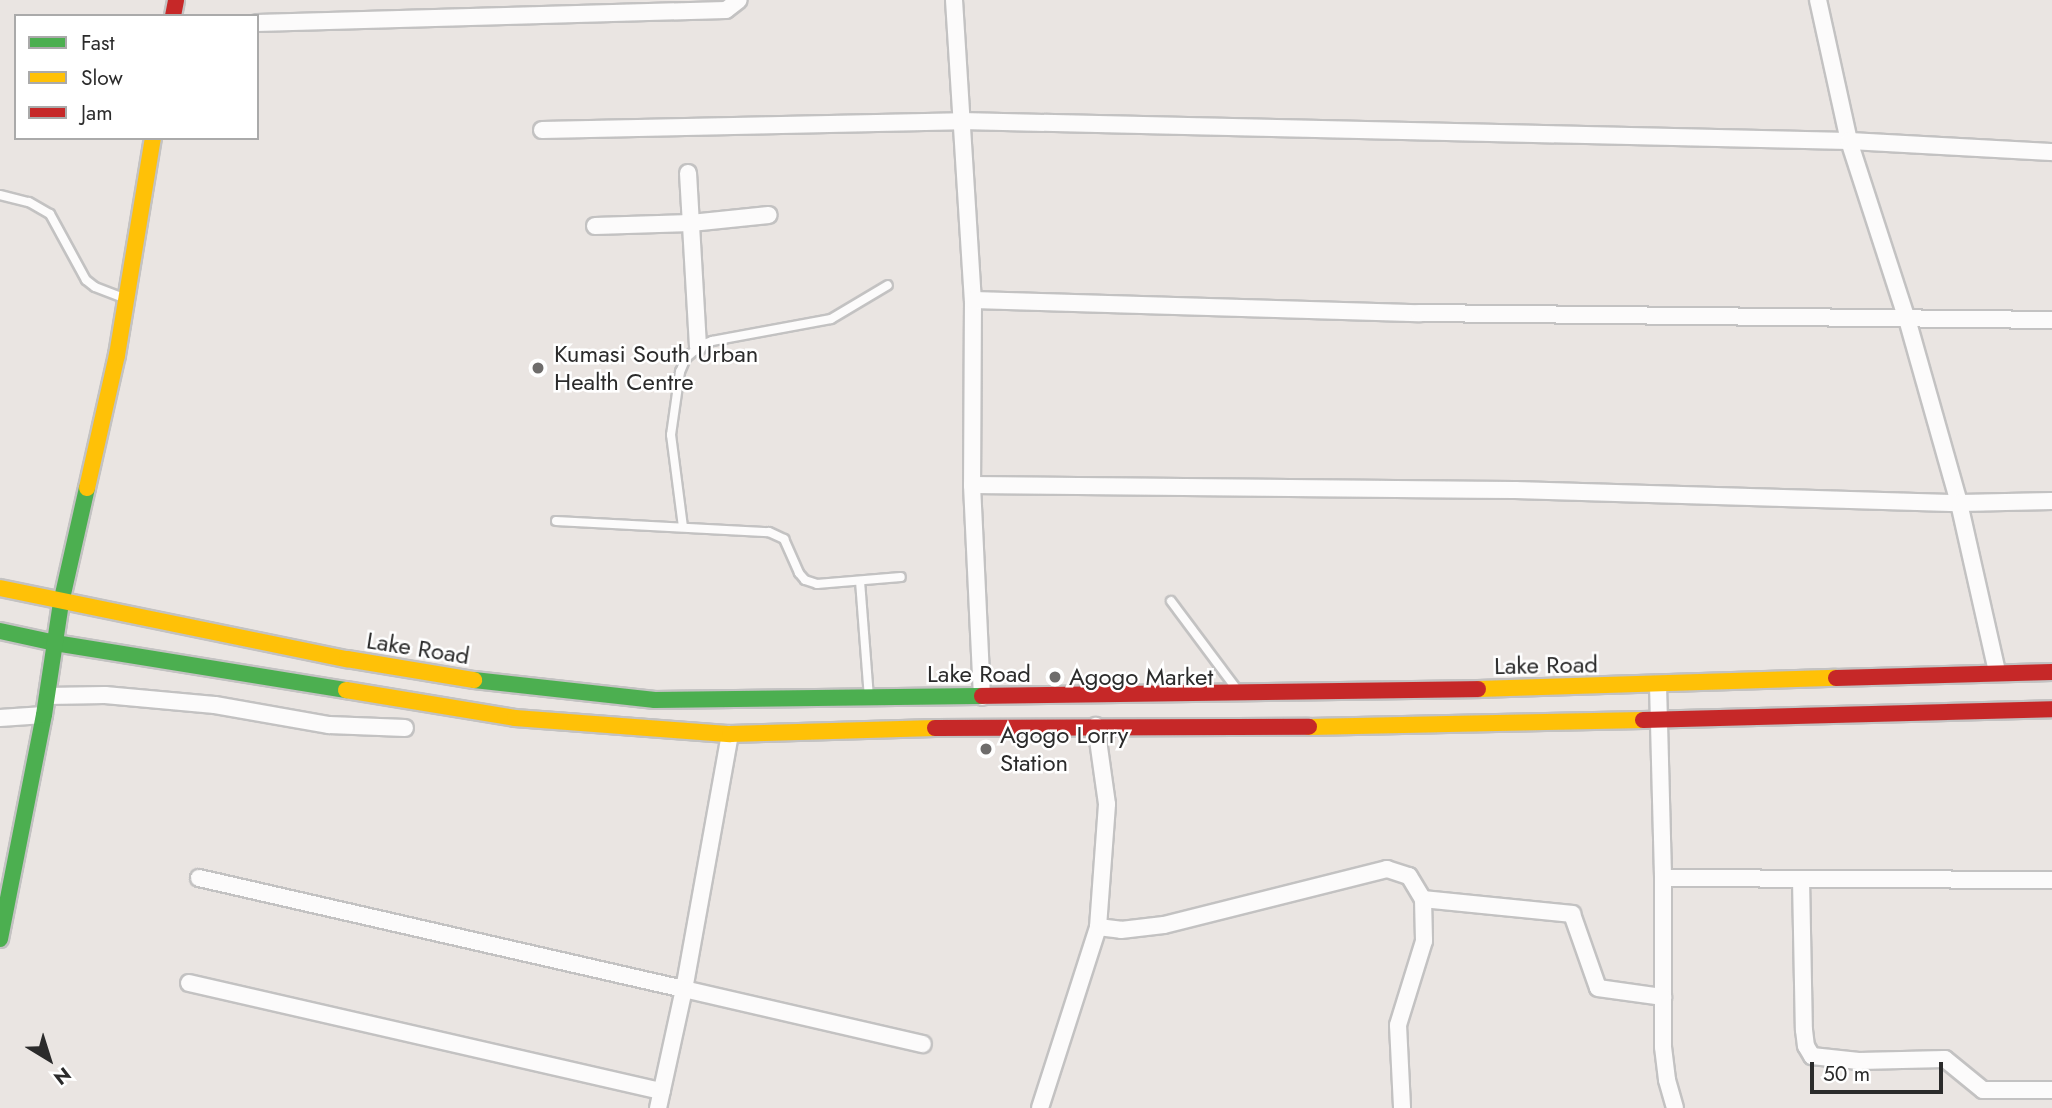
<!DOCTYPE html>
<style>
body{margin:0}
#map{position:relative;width:2052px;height:1108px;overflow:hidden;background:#eae5e2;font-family:Jost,sans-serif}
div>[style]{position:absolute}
.roads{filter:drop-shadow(2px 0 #c3c2c2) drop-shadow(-2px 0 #c3c2c2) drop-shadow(0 2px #c3c2c2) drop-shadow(0 -2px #c3c2c2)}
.lane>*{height:8px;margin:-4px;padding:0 4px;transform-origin:4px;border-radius:4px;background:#fcfbfb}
.street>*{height:16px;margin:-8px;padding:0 8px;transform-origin:8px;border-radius:8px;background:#fcfbfb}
.fast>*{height:16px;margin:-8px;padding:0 8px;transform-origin:8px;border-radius:8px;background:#4caf50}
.slow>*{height:16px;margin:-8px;padding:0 8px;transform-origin:8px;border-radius:8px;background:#ffc107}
.jam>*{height:16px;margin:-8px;padding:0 8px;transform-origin:8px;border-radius:8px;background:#c62828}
.dots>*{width:19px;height:19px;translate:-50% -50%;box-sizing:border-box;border:4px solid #fff;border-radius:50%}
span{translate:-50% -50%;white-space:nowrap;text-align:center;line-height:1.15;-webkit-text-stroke:5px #fff;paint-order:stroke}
.poi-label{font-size:24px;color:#2b2b2b}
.left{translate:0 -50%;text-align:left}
.street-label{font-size:24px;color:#2b2b2b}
.legend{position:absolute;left:14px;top:14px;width:245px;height:126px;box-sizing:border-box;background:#fff;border:2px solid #aaa;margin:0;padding:9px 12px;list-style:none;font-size:21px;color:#2b2b2b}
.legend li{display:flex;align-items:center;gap:14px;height:35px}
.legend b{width:35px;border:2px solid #aaa}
.north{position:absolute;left:14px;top:1024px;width:70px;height:70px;-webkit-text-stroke:5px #fff;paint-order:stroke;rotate:142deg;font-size:19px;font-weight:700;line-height:28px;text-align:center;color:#2b2b2b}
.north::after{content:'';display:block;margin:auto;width:24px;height:32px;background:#2b2b2b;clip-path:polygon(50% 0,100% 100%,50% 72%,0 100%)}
.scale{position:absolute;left:1810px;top:1062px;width:133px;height:32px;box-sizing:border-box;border:4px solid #2b2b2b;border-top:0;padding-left:9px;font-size:21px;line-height:24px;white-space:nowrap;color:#2b2b2b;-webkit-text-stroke:5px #fff;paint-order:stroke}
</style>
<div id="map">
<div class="roads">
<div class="lane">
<div style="left:0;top:195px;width:30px;rotate:14deg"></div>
<div style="left:29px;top:202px;width:24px;rotate:30deg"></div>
<div style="left:50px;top:214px;width:75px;rotate:61.4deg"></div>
<div style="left:86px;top:280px;width:11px;rotate:38deg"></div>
<div style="left:95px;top:287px;width:30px;rotate:21deg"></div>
<div style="left:556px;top:521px;width:213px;rotate:3deg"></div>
<div style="left:769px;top:532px;width:17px;rotate:25deg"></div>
<div style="left:784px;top:539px;width:37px;rotate:66deg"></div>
<div style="left:799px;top:573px;width:9px;rotate:49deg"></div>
<div style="left:805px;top:580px;width:13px;rotate:18deg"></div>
<div style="left:817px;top:584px;width:84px;rotate:-4.8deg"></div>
<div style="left:683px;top:527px;width:93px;rotate:-97.4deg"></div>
<div style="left:671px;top:435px;width:64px;rotate:-81.9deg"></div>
<div style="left:680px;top:372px;width:15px;rotate:-67deg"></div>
<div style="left:686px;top:358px;width:20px;rotate:-41deg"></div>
<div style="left:701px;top:345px;width:12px;rotate:-20deg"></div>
<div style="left:712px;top:341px;width:121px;rotate:-10.5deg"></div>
<div style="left:831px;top:319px;width:66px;rotate:-30.8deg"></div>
<div style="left:860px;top:581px;width:116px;rotate:85.6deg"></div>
<div style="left:1171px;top:601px;width:112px;rotate:53.3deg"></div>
</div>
<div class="street">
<div style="left:954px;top:0;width:301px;rotate:86.4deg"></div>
<div style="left:973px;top:300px;width:185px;rotate:90.3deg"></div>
<div style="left:972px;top:485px;width:212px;rotate:87.3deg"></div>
<div style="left:1818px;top:0;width:144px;rotate:77.6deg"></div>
<div style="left:1849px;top:141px;width:187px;rotate:72deg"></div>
<div style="left:1907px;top:319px;width:191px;rotate:74.2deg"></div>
<div style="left:1959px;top:503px;width:172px;rotate:77.3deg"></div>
<div style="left:257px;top:23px;width:469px;rotate:-1.6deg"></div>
<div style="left:726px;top:10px;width:16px;rotate:-38deg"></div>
<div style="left:542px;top:130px;width:419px;rotate:-1.2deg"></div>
<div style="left:961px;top:121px;width:888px;rotate:1.29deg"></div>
<div style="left:1849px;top:141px;width:203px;rotate:3.1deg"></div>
<div style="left:688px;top:173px;width:174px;rotate:86.7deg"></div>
<div style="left:595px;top:226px;width:96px;rotate:-1.8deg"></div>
<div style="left:691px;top:223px;width:78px;rotate:-5.9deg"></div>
<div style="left:973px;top:300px;width:446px;rotate:1.7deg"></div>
<div style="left:1419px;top:313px;width:633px;rotate:0.63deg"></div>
<div style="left:972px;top:485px;width:543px;rotate:0.53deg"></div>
<div style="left:1515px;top:490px;width:444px;rotate:1.7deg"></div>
<div style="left:1959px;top:503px;width:93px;rotate:-1.2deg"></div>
<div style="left:1658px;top:685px;width:193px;rotate:88.5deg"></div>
<div style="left:1663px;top:878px;width:389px;rotate:0.3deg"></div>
<div style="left:47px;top:696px;width:58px;rotate:-1deg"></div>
<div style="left:105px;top:695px;width:110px;rotate:5.2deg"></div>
<div style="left:215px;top:705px;width:116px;rotate:10deg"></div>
<div style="left:329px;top:725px;width:76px;rotate:2.3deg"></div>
<div style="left:0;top:718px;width:44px;rotate:-3.9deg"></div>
<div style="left:730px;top:734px;width:259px;rotate:100.2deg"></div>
<div style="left:684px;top:989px;width:245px;rotate:13deg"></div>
<div style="left:199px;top:878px;width:498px;rotate:12.9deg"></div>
<div style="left:684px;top:989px;width:122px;rotate:102.3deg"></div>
<div style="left:1663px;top:878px;width:169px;rotate:90deg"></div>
<div style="left:1663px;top:1047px;width:33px;rotate:83deg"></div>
<div style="left:1667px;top:1080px;width:29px;rotate:74deg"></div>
<div style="left:1801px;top:879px;width:151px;rotate:88.9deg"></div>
<div style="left:1804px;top:1030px;width:16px;rotate:83deg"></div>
<div style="left:1806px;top:1046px;width:12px;rotate:59deg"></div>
<div style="left:1812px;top:1056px;width:47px;rotate:6.1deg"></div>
<div style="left:1859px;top:1061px;width:86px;rotate:-1.3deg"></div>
<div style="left:1945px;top:1059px;width:49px;rotate:39.2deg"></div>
<div style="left:1983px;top:1090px;width:69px"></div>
<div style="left:1423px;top:899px;width:150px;rotate:5.7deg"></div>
<div style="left:1572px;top:914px;width:78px;rotate:70.6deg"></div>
<div style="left:1598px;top:988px;width:66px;rotate:7.9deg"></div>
<div style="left:1098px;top:927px;width:23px;rotate:7deg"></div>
<div style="left:1121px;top:930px;width:43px;rotate:-6.6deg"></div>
<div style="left:1164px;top:925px;width:230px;rotate:-14.1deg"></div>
<div style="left:1387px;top:869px;width:23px;rotate:18deg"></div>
<div style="left:1409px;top:876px;width:27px;rotate:59deg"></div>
<div style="left:1423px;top:899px;width:42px;rotate:88.6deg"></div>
<div style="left:1424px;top:941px;width:88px;rotate:107.2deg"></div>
<div style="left:1398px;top:1025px;width:83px;rotate:87.2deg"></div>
<div style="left:189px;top:983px;width:485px;rotate:12.9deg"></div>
<div style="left:1040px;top:1108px;width:190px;rotate:-72.2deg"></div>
<div style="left:1098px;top:927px;width:123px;rotate:-85.8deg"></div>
<div style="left:1107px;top:804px;width:79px;rotate:-98deg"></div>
</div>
<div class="fast">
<div style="left:0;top:631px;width:56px;rotate:12.3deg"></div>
<div style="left:55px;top:643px;width:295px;rotate:9.2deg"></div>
<div style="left:474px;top:680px;width:182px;rotate:6.3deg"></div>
<div style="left:655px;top:700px;width:327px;rotate:-0.7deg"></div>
<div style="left:0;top:939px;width:228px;rotate:-78.9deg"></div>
<div style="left:44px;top:715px;width:113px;rotate:-81.4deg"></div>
<div style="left:61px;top:603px;width:118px;rotate:-77.3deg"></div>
</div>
<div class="slow">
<div style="left:87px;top:488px;width:136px;rotate:-77.3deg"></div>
<div style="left:117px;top:355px;width:220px;rotate:-80.6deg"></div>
<div style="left:0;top:588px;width:354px;rotate:11.6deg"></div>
<div style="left:347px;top:659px;width:129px;rotate:9.4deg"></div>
<div style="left:1478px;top:689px;width:358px;rotate:-1.8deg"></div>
<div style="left:346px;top:690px;width:171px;rotate:9.4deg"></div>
<div style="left:515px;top:718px;width:216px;rotate:4.3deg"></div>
<div style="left:730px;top:734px;width:205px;rotate:-1.7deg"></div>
<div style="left:1309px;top:727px;width:334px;rotate:-1.2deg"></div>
</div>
<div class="jam">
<div style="left:173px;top:16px;width:16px;rotate:-79deg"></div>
<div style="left:1836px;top:678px;width:216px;rotate:-1.6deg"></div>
<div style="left:982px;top:696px;width:496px;rotate:-0.8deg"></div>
<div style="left:1643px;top:720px;width:409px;rotate:-1.5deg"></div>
<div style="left:935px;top:728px;width:374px;rotate:-0.2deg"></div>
</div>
</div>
<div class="dots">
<div style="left:538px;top:368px;background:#6e6c6b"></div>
<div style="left:1055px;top:677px;background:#6e6c6b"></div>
<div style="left:986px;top:749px;background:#6e6c6b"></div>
</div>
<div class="poi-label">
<span class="left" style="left:554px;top:368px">Kumasi South Urban<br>Health Centre</span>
<span class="left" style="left:1069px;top:677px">Agogo Market</span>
<span class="left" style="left:1000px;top:749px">Agogo Lorry<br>Station</span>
</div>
<div class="street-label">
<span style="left:418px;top:648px;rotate:9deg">Lake Road</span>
<span style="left:1546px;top:665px;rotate:-1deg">Lake Road</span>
<span style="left:979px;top:674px">Lake Road</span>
</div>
<ul class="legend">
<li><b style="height:9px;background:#4caf50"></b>Fast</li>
<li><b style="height:9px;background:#ffc107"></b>Slow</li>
<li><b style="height:9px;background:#c62828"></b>Jam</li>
</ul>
<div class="north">N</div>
<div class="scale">50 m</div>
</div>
